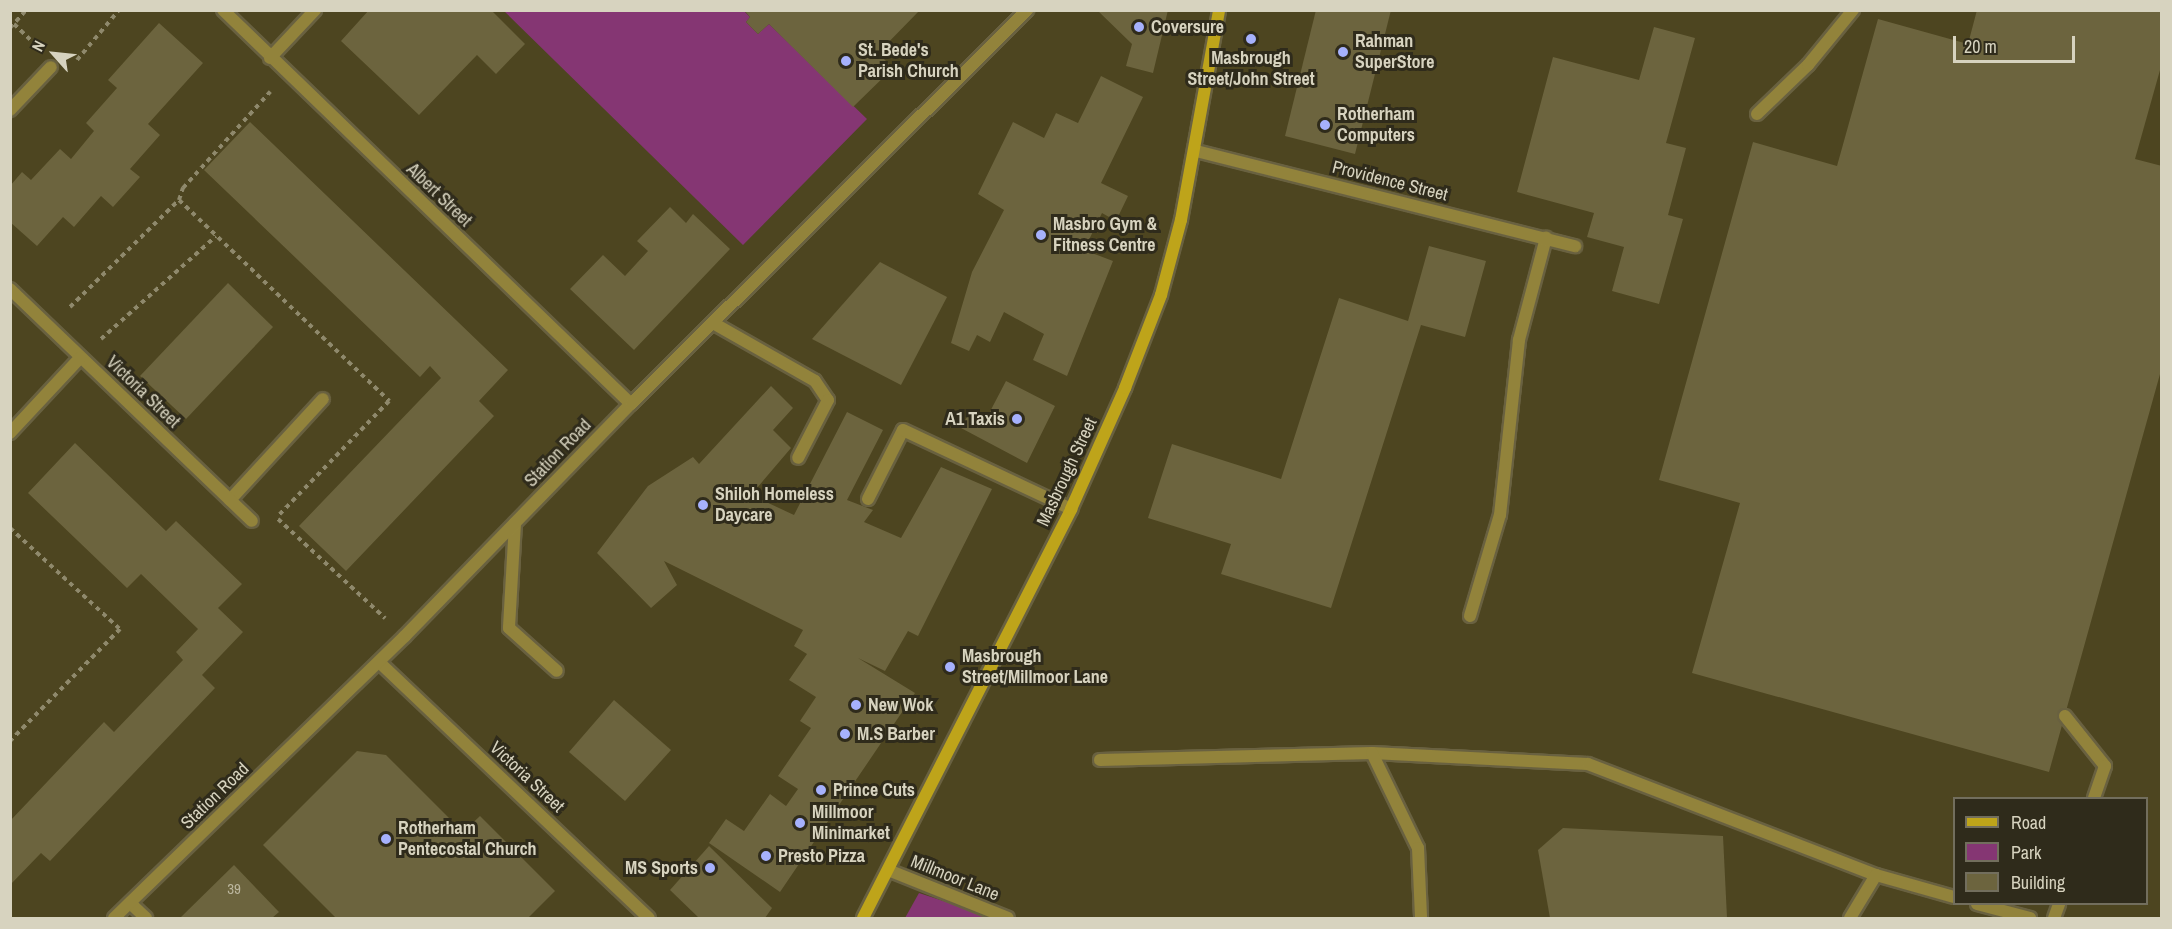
<!DOCTYPE html>
<style>
body{margin:0}
#map{position:relative;width:2172px;height:929px;overflow:hidden;background:#4d4520;font-family:"Archivo Narrow",sans-serif}
div>[style]{position:absolute}
.green>*{inset:0;background:#853673}
.building>*{inset:0;background:#6c643e}
.path>*{height:4px;margin-top:-2px;transform-origin:0;background:repeating-linear-gradient(90deg,#8f896c 0 4.5px,transparent 0 9px)}
.roads{filter:drop-shadow(2px 0 #696140) drop-shadow(-2px 0 #696140) drop-shadow(0 2px #696140) drop-shadow(0 -2px #696140)}
.lane>*{height:12px;margin:-6px;padding:0 6px;transform-origin:6px;border-radius:6px;background:#92833b}
.street>*{height:12px;margin:-6px;padding:0 6px;transform-origin:6px;border-radius:6px;background:#92833b}
.secondary>*{height:12px;margin:-6px;padding:0 6px;transform-origin:6px;border-radius:6px;background:#bea41a}
.dots>*{width:16px;height:16px;translate:-50% -50%;box-sizing:border-box;border:3px solid #2f2b1b;border-radius:50%}
span{translate:-50% -50%;white-space:nowrap;text-align:center;line-height:1.15;-webkit-text-stroke:6px #2f2b1b;paint-order:stroke}
.number-label{font-size:15px;color:#bcb79f}
.number-label span{-webkit-text-stroke-width:0}
.poi-label{font-size:18px;color:#d7d3bf;font-weight:700}
.left{translate:0 -50%;text-align:left}
.right{translate:-100% -50%;text-align:right}
.street-label{font-size:18px;color:#d7d3bf}
.frame{position:absolute;inset:0;border:12px solid #d7d3bf;pointer-events:none}
.legend{position:absolute;left:1953px;top:797px;width:195px;height:108px;box-sizing:border-box;background:#2f2b1b;border:2px solid #726e5d;margin:0;padding:8px 10px;list-style:none;font-size:18px;color:#d7d3bf}
.legend li{display:flex;align-items:center;gap:12px;height:30px}
.legend b{width:30px;border:2px solid #726e5d}
.north{position:absolute;left:24px;top:24px;width:60px;height:60px;-webkit-text-stroke:4px #2f2b1b;paint-order:stroke;rotate:297deg;font-size:16px;font-weight:700;line-height:24px;text-align:center;color:#d7d3bf}
.north::after{content:'';display:block;margin:auto;width:21px;height:27px;background:#d7d3bf;clip-path:polygon(50% 0,100% 100%,50% 72%,0 100%)}
.scale{position:absolute;left:1953px;top:36px;width:122px;height:27px;box-sizing:border-box;border:3px solid #d7d3bf;border-top:0;padding-left:8px;font-size:18px;line-height:21px;white-space:nowrap;color:#d7d3bf;-webkit-text-stroke:4px #2f2b1b;paint-order:stroke}
</style>
<div id="map">
<div class="green">
<div style="clip-path:polygon(504px 11px,744px 11px,750px 17px,746px 22px,758px 34px,769px 24px,867px 119px,743px 245px)"></div>
<div style="clip-path:polygon(919px 893px,995px 918px,905px 918px)"></div>
</div>
<div class="building">
<div style="clip-path:polygon(369px 10px,491px 10px,525px 44px,496px 74px,477px 55px,419px 115px,341px 41px)"></div>
<div style="clip-path:polygon(744px 10px,920px 10px,878px 53px,893px 68px,853px 107px,769px 24px,758px 34px,746px 22px,750px 17px)"></div>
<div style="clip-path:polygon(1097px 10px,1168px 10px,1153px 73px,1126px 66px,1132px 44px)"></div>
<div style="clip-path:polygon(1316px 10px,1391px 10px,1355px 154px,1285px 136px)"></div>
<div style="clip-path:polygon(1977px 10px,2162px 10px,2162px 63px,2135px 159px,2162px 166px,2162px 367px,2049px 772px,1692px 673px,1740px 503px,1659px 480px,1753px 142px,1837px 166px,1878px 19px,1968px 44px)"></div>
<div style="clip-path:polygon(159px 23px,203px 63px,148px 124px,160px 135px,130px 169px,140px 177px,113px 207px,101px 196px,74px 227px,63px 217px,37px 246px,10px 222px,10px 186px,22px 172px,31px 180px,60px 149px,71px 159px,94px 131px,86px 123px,117px 88px,108px 80px)"></div>
<div style="clip-path:polygon(1654px 27px,1695px 38px,1666px 143px,1686px 148px,1668px 215px,1683px 219px,1659px 304px,1612px 291px,1624px 247px,1587px 237px,1594px 213px,1517px 192px,1553px 57px,1639px 80px)"></div>
<div style="clip-path:polygon(1101px 76px,1143px 97px,1101px 183px,1128px 196px,1116px 221px,1102px 213px,1084px 250px,1113px 261px,1067px 376px,1033px 360px,1044px 334px,1004px 312px,990px 342px,977px 335px,969px 351px,951px 343px,972px 272px,1004px 210px,978px 194px,1013px 122px,1044px 138px,1056px 113px,1078px 123px)"></div>
<div style="clip-path:polygon(250px 122px,508px 370px,479px 401px,494px 416px,346px 571px,299px 526px,441px 378px,430px 366px,420px 377px,204px 170px)"></div>
<div style="clip-path:polygon(670px 207px,686px 223px,693px 214px,730px 249px,634px 350px,570px 289px,603px 255px,625px 276px,648px 251px,637px 241px)"></div>
<div style="clip-path:polygon(1429px 246px,1486px 261px,1465px 337px,1421px 325px,1331px 608px,1221px 574px,1231px 544px,1148px 518px,1172px 444px,1281px 479px,1339px 298px,1408px 321px)"></div>
<div style="clip-path:polygon(880px 262px,947px 297px,901px 385px,812px 339px)"></div>
<div style="clip-path:polygon(228px 283px,273px 327px,186px 419px,140px 376px)"></div>
<div style="clip-path:polygon(1006px 381px,1055px 406px,1027px 463px,961px 428px,968px 415px,984px 423px)"></div>
<div style="clip-path:polygon(771px 386px,793px 408px,773px 430px,791px 448px,751px 495px,794px 515px,847px 412px,883px 430px,847px 500px,873px 510px,864px 522px,901px 538px,941px 467px,992px 489px,918px 636px,908px 631px,885px 671px,858px 658px,915px 693px,780px 892px,709px 843px,726px 819px,744px 831px,770px 794px,786px 806px,798px 789px,778px 776px,811px 728px,800px 721px,816px 697px,789px 680px,807px 654px,794px 646px,803px 630px,664px 561px,677px 585px,651px 608px,597px 553px,648px 486px,693px 457px,699px 464px)"></div>
<div style="clip-path:polygon(75px 443px,166px 531px,176px 521px,242px 584px,218px 608px,243px 632px,202px 675px,215px 688px,50px 861px,41px 853px,10px 885px,10px 821px,104px 722px,114px 732px,183px 660px,176px 652px,198px 629px,141px 574px,127px 588px,28px 493px)"></div>
<div style="clip-path:polygon(614px 700px,671px 750px,625px 801px,569px 752px)"></div>
<div style="clip-path:polygon(357px 751px,386px 755px,463px 832px,480px 816px,555px 891px,528px 918px,336px 918px,263px 845px)"></div>
<div style="clip-path:polygon(1563px 828px,1723px 836px,1727px 918px,1550px 918px,1538px 850px)"></div>
<div style="clip-path:polygon(709px 846px,772px 908px,765px 918px,699px 918px,670px 890px)"></div>
<div style="clip-path:polygon(234px 865px,279px 912px,272px 918px,180px 918px)"></div>
</div>
<div class="path">
<div style="left:14px;top:24px;width:30px;rotate:44deg"></div>
<div style="left:10px;top:28px;width:24px;rotate:-48deg"></div>
<div style="left:77px;top:60px;width:65px;rotate:-50deg"></div>
<div style="left:179px;top:200px;width:291px;rotate:43.7deg"></div>
<div style="left:389px;top:401px;width:158px;rotate:134deg"></div>
<div style="left:70px;top:307px;width:153px;rotate:-44.5deg"></div>
<div style="left:179px;top:200px;width:13px;rotate:-72deg"></div>
<div style="left:183px;top:188px;width:130px;rotate:-47.8deg"></div>
<div style="left:101px;top:339px;width:154px;rotate:-41.8deg"></div>
<div style="left:278px;top:519px;width:146px;rotate:42.8deg"></div>
<div style="left:10px;top:528px;width:149px;rotate:42.6deg"></div>
<div style="left:120px;top:629px;width:157px;rotate:134.5deg"></div>
</div>
<div class="roads">
<div class="lane">
<div style="left:10px;top:110px;width:59px;rotate:-46.4deg"></div>
<div style="left:1757px;top:114px;width:71px;rotate:-43.9deg"></div>
<div style="left:1808px;top:65px;width:71px;rotate:-50.7deg"></div>
<div style="left:230px;top:500px;width:137px;rotate:-47.4deg"></div>
<div style="left:515px;top:523px;width:105px;rotate:93.3deg"></div>
<div style="left:509px;top:628px;width:64px;rotate:41.9deg"></div>
<div style="left:1470px;top:616px;width:105px;rotate:-73.5deg"></div>
<div style="left:1500px;top:515px;width:176px;rotate:-83.8deg"></div>
<div style="left:1519px;top:340px;width:106px;rotate:-75.2deg"></div>
<div style="left:2065px;top:716px;width:64px;rotate:51.3deg"></div>
<div style="left:2105px;top:766px;width:34px;rotate:109deg"></div>
<div style="left:1372px;top:753px;width:216px;rotate:2.9deg"></div>
<div style="left:1588px;top:764px;width:309px;rotate:21.1deg"></div>
<div style="left:1876px;top:875px;width:81px;rotate:15.8deg"></div>
<div style="left:1100px;top:760px;width:272px;rotate:-1.5deg"></div>
<div style="left:1372px;top:753px;width:106px;rotate:64.2deg"></div>
<div style="left:1418px;top:848px;width:70px;rotate:87.5deg"></div>
<div style="left:130px;top:903px;width:22px;rotate:43deg"></div>
<div style="left:1977px;top:904px;width:55px;rotate:14.8deg"></div>
<div style="left:1850px;top:918px;width:50px;rotate:-58.8deg"></div>
<div style="left:2054px;top:918px;width:15px;rotate:-70deg"></div>
</div>
<div class="street">
<div style="left:223px;top:10px;width:567px;rotate:44deg"></div>
<div style="left:270px;top:58px;width:66px;rotate:-46.8deg"></div>
<div style="left:1196px;top:151px;width:391px;rotate:14.1deg"></div>
<div style="left:10px;top:289px;width:335px;rotate:43.8deg"></div>
<div style="left:713px;top:323px;width:117px;rotate:29.6deg"></div>
<div style="left:815px;top:381px;width:23px;rotate:56deg"></div>
<div style="left:828px;top:400px;width:65px;rotate:117.3deg"></div>
<div style="left:10px;top:433px;width:103px;rotate:-47deg"></div>
<div style="left:868px;top:499px;width:77px;rotate:-63.1deg"></div>
<div style="left:903px;top:430px;width:186px;rotate:25.2deg"></div>
<div style="left:379px;top:662px;width:372px;rotate:43.5deg"></div>
<div style="left:888px;top:870px;width:129px;rotate:21.8deg"></div>
<div style="left:114px;top:918px;width:405px;rotate:-44.1deg"></div>
<div style="left:405px;top:636px;width:324px;rotate:-45.8deg"></div>
<div style="left:631px;top:404px;width:559px;rotate:-44.85deg"></div>
</div>
<div class="secondary">
<div style="left:863px;top:918px;width:459px;rotate:-63deg"></div>
<div style="left:1071px;top:509px;width:133px;rotate:-65.9deg"></div>
<div style="left:1125px;top:388px;width:100px;rotate:-68.8deg"></div>
<div style="left:1161px;top:295px;width:78px;rotate:-75.1deg"></div>
<div style="left:1181px;top:220px;width:213px;rotate:-79.7deg"></div>
</div>
</div>
<div class="dots">
<div style="left:1139px;top:27px;background:#a6b1fc"></div>
<div style="left:1251px;top:39px;background:#a6b1fc"></div>
<div style="left:1343px;top:52px;background:#a6b1fc"></div>
<div style="left:846px;top:61px;background:#a6b1fc"></div>
<div style="left:1325px;top:125px;background:#a6b1fc"></div>
<div style="left:1041px;top:235px;background:#a6b1fc"></div>
<div style="left:1017px;top:419px;background:#a6b1fc"></div>
<div style="left:703px;top:505px;background:#a6b1fc"></div>
<div style="left:950px;top:667px;background:#a6b1fc"></div>
<div style="left:856px;top:705px;background:#a6b1fc"></div>
<div style="left:845px;top:734px;background:#a6b1fc"></div>
<div style="left:821px;top:790px;background:#a6b1fc"></div>
<div style="left:800px;top:823px;background:#a6b1fc"></div>
<div style="left:386px;top:839px;background:#a6b1fc"></div>
<div style="left:766px;top:856px;background:#a6b1fc"></div>
<div style="left:710px;top:868px;background:#a6b1fc"></div>
</div>
<div class="number-label">
<span style="left:234px;top:889px">39</span>
</div>
<div class="poi-label">
<span class="left" style="left:1151px;top:27px">Coversure</span>
<span class="left" style="left:1355px;top:52px">Rahman<br>SuperStore</span>
<span class="left" style="left:858px;top:61px">St. Bede's<br>Parish Church</span>
<span style="left:1251px;top:69px">Masbrough<br>Street/John Street</span>
<span class="left" style="left:1337px;top:125px">Rotherham<br>Computers</span>
<span class="left" style="left:1053px;top:235px">Masbro Gym &amp;<br>Fitness Centre</span>
<span class="right" style="left:1005px;top:419px">A1 Taxis</span>
<span class="left" style="left:715px;top:505px">Shiloh Homeless<br>Daycare</span>
<span class="left" style="left:962px;top:667px">Masbrough<br>Street/Millmoor Lane</span>
<span class="left" style="left:868px;top:705px">New Wok</span>
<span class="left" style="left:857px;top:734px">M.S Barber</span>
<span class="left" style="left:833px;top:790px">Prince Cuts</span>
<span class="left" style="left:812px;top:823px">Millmoor<br>Minimarket</span>
<span class="left" style="left:398px;top:839px">Rotherham<br>Pentecostal Church</span>
<span class="left" style="left:778px;top:856px">Presto Pizza</span>
<span class="right" style="left:698px;top:868px">MS Sports</span>
</div>
<div class="street-label">
<span style="left:1390px;top:181px;rotate:14deg">Providence Street</span>
<span style="left:439px;top:195px;rotate:44deg">Albert Street</span>
<span style="left:143px;top:392px;rotate:44deg">Victoria Street</span>
<span style="left:558px;top:453px;rotate:-46deg">Station Road</span>
<span style="left:1067px;top:472px;rotate:-65deg">Masbrough Street</span>
<span style="left:527px;top:777px;rotate:43deg">Victoria Street</span>
<span style="left:215px;top:796px;rotate:-44deg">Station Road</span>
<span style="left:955px;top:878px;rotate:22deg">Millmoor Lane</span>
</div>
<div class="frame"></div>
<ul class="legend">
<li><b style="height:8px;background:#bea41a"></b>Road</li>
<li><b style="height:16px;background:#853673"></b>Park</li>
<li><b style="height:16px;background:#6c643e"></b>Building</li>
</ul>
<div class="north">N</div>
<div class="scale">20 m</div>
</div>
